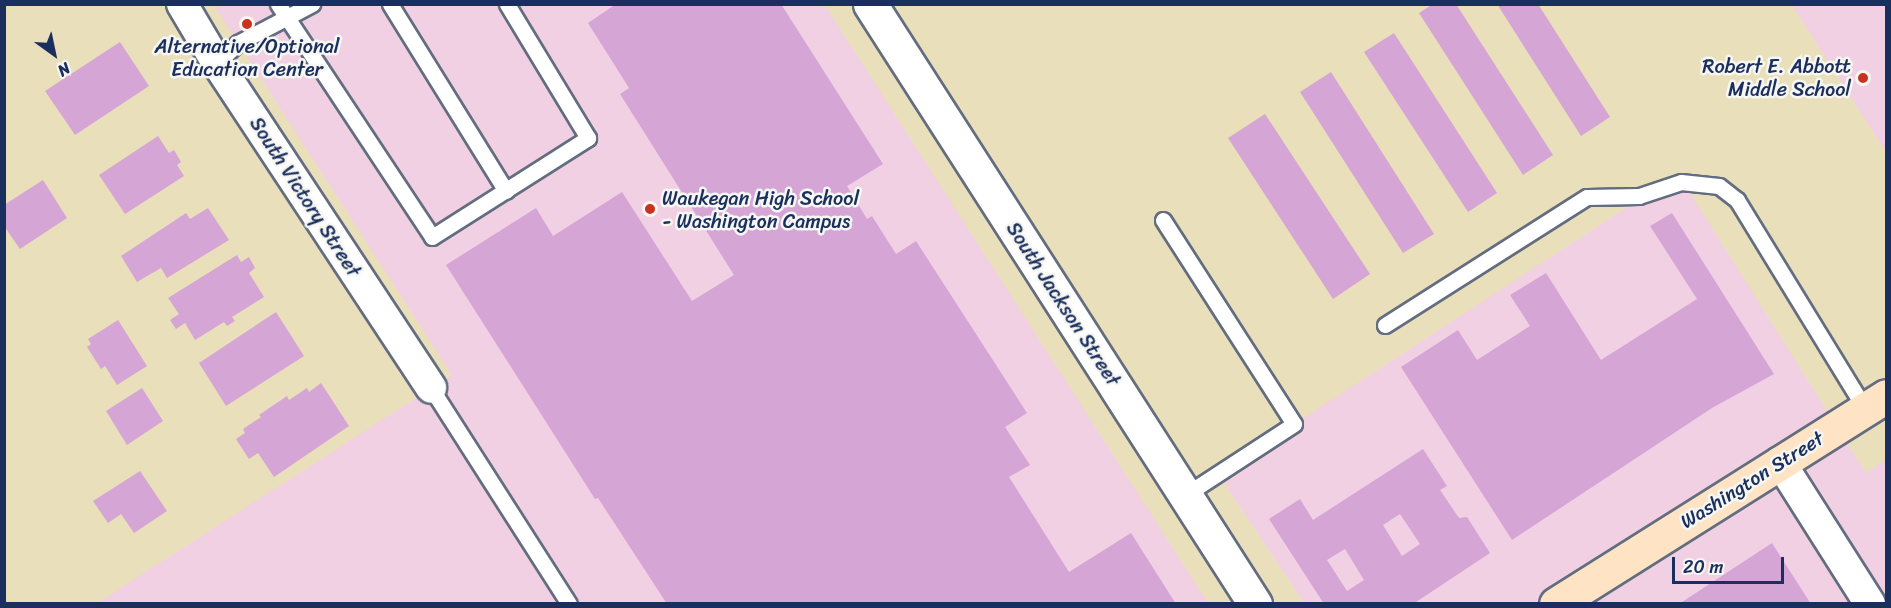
<!DOCTYPE html>
<style>
body{margin:0}
#map{position:relative;width:1891px;height:608px;overflow:hidden;background:#e9dfbb;font-family:Sriracha,sans-serif}
div>[style]{position:absolute}
.built>*{inset:0;background:#f1d0e3}
.building>*{inset:0;background:#d5a5d6}
.roads{filter:drop-shadow(2px 0 #636d7f) drop-shadow(-2px 0 #636d7f) drop-shadow(0 2px #636d7f) drop-shadow(0 -2px #636d7f)}
.service>*{height:15px;margin:-7.5px;padding:0 7.5px;transform-origin:7.5px;border-radius:7.5px;background:#fff}
.minor>*{height:30px;margin:-15px;padding:0 15px;transform-origin:15px;border-radius:15px;background:#fff}
.tertiary>*{height:33px;margin:-16.5px;padding:0 16.5px;transform-origin:16.5px;border-radius:16.5px;background:#fff}
.secondary>*{height:33px;margin:-16.5px;padding:0 16.5px;transform-origin:16.5px;border-radius:16.5px;background:#fee4c5}
.dots>*{width:16px;height:16px;translate:-50% -50%;box-sizing:border-box;border:3px solid #f6f6f2;border-radius:50%}
span{translate:-50% -50%;white-space:nowrap;text-align:center;line-height:1.15;-webkit-text-stroke:5px #f6f6f2;paint-order:stroke}
.poi-label{font-size:20px;color:#1b2f5e}
.right{translate:-100% -50%;text-align:right}
.left{translate:0 -50%;text-align:left}
.street-label{font-size:20px;color:#1b2f5e}
.frame{position:absolute;inset:0;border:6px solid #1b2f5e;pointer-events:none}
.north{position:absolute;left:24px;top:24px;width:60px;height:60px;-webkit-text-stroke:4px #f6f6f2;paint-order:stroke;rotate:147deg;font-size:16px;font-weight:700;line-height:24px;text-align:center;color:#1b2f5e}
.north::after{content:'';display:block;margin:auto;width:21px;height:27px;background:#1b2f5e;clip-path:polygon(50% 0,100% 100%,50% 72%,0 100%)}
.scale{position:absolute;left:1672px;top:557px;width:112px;height:27px;box-sizing:border-box;border:3px solid #1b2f5e;border-top:0;padding-left:8px;font-size:18px;line-height:21px;white-space:nowrap;color:#1b2f5e;-webkit-text-stroke:4px #f6f6f2;paint-order:stroke}
</style>
<div id="map">
<div class="built">
<div style="clip-path:polygon(824px 4px,1208px 603px,100px 604px,99px 602px,452px 375px,214px 5px)"></div>
<div style="clip-path:polygon(1792px 5px,1886px 5px,1886px 152px)"></div>
<div style="clip-path:polygon(1678px 174px,1866px 473px,1886px 460px,1886px 603px,1304px 603px,1218px 474px)"></div>
</div>
<div class="building">
<div style="clip-path:polygon(616px 4px,781px 4px,883px 164px,847px 186px,867px 219px,872px 216px,896px 254px,916px 241px,1027px 413px,1005px 427px,1030px 465px,1009px 477px,1069px 572px,1131px 533px,1176px 604px,667px 604px,598px 498px,595px 499px,446px 265px,536px 208px,553px 236px,622px 192px,692px 301px,734px 275px,620px 94px,629px 88px,588px 23px)"></div>
<div style="clip-path:polygon(1433px 4px,1456px 4px,1553px 155px,1523px 175px,1419px 13px)"></div>
<div style="clip-path:polygon(1497px 4px,1538px 4px,1610px 117px,1581px 136px)"></div>
<div style="clip-path:polygon(1394px 33px,1497px 193px,1468px 212px,1364px 52px)"></div>
<div style="clip-path:polygon(120px 42px,149px 86px,75px 135px,45px 91px)"></div>
<div style="clip-path:polygon(1331px 72px,1434px 234px,1403px 253px,1300px 92px)"></div>
<div style="clip-path:polygon(1265px 114px,1370px 274px,1333px 299px,1228px 138px)"></div>
<div style="clip-path:polygon(158px 136px,169px 153px,174px 150px,181px 162px,177px 165px,184px 176px,125px 214px,99px 175px)"></div>
<div style="clip-path:polygon(43px 180px,67px 218px,20px 249px,4px 226px,4px 205px)"></div>
<div style="clip-path:polygon(208px 208px,229px 240px,167px 278px,161px 268px,137px 282px,121px 256px,186px 213px,190px 219px)"></div>
<div style="clip-path:polygon(1672px 213px,1774px 374px,1712px 408px,1512px 540px,1401px 367px,1458px 330px,1477px 360px,1530px 326px,1510px 295px,1546px 273px,1601px 360px,1697px 299px,1650px 226px)"></div>
<div style="clip-path:polygon(237px 255px,241px 262px,249px 257px,255px 268px,249px 273px,264px 297px,232px 317px,235px 321px,227px 326px,224px 322px,195px 340px,185px 323px,176px 329px,170px 320px,179px 314px,168px 298px)"></div>
<div style="clip-path:polygon(276px 312px,304px 356px,226px 406px,199px 363px)"></div>
<div style="clip-path:polygon(118px 320px,147px 366px,117px 385px,105px 366px,101px 369px,87px 347px,91px 344px,88px 339px)"></div>
<div style="clip-path:polygon(321px 383px,349px 426px,274px 477px,258px 453px,249px 459px,236px 439px,245px 433px,243px 429px,261px 417px,259px 415px,287px 396px,289px 400px,307px 388px,309px 392px)"></div>
<div style="clip-path:polygon(142px 388px,163px 421px,127px 445px,106px 411px)"></div>
<div style="clip-path:polygon(evenodd,1423px 449px,1447px 486px,1440px 490px,1459px 518px,1467px 517px,1490px 553px,1413px 604px,1324px 604px,1269px 519px,1300px 499px,1313px 520px,1423px 449px,1400px 514px,1420px 544px,1402px 556px,1383px 525px,1400px 514px,1423px 449px,1345px 549px,1364px 580px,1347px 591px,1327px 560px,1345px 549px)"></div>
<div style="clip-path:polygon(140px 471px,167px 511px,134px 533px,121px 514px,108px 523px,93px 501px)"></div>
<div style="clip-path:polygon(1772px 543px,1811px 604px,1679px 604px)"></div>
</div>
<div class="roads">
<div class="service">
<div style="left:278px;top:4px;width:279px;rotate:56.5deg"></div>
<div style="left:432px;top:237px;width:185px;rotate:-32.4deg"></div>
<div style="left:588px;top:138px;width:157px;rotate:-121.2deg"></div>
<div style="left:390px;top:4px;width:220px;rotate:58.2deg"></div>
<div style="left:217px;top:63px;width:29px;rotate:-44deg"></div>
<div style="left:238px;top:43px;width:84px;rotate:-27.8deg"></div>
<div style="left:1163px;top:220px;width:242px;rotate:57.3deg"></div>
<div style="left:1294px;top:424px;width:130px;rotate:146.9deg"></div>
<div style="left:1385px;top:325px;width:239px;rotate:-32.4deg"></div>
<div style="left:1587px;top:197px;width:52px;rotate:-1.1deg"></div>
<div style="left:1639px;top:196px;width:44px;rotate:-18.4deg"></div>
<div style="left:1681px;top:182px;width:38px;rotate:6deg"></div>
<div style="left:1719px;top:186px;width:23px;rotate:38deg"></div>
<div style="left:1737px;top:200px;width:245px;rotate:58.5deg"></div>
<div style="left:431px;top:388px;width:256px;rotate:57.4deg"></div>
</div>
<div class="minor">
<div style="left:182px;top:4px;width:69px;rotate:59.3deg"></div>
<div style="left:217px;top:63px;width:389px;rotate:56.6deg"></div>
<div style="left:1780px;top:462px;width:168px;rotate:57.6deg"></div>
</div>
<div class="tertiary">
<div style="left:870px;top:4px;width:713px;rotate:57.31deg"></div>
</div>
<div class="secondary">
<div style="left:1556px;top:604px;width:390px;rotate:-32.2deg"></div>
</div>
</div>
<div class="dots">
<div style="left:247px;top:24px;background:#c8321e"></div>
<div style="left:1863px;top:78px;background:#c8321e"></div>
<div style="left:650px;top:209px;background:#c8321e"></div>
</div>
<div class="poi-label">
<span style="left:247px;top:58px">Alternative/Optional<br>Education Center</span>
<span class="right" style="left:1851px;top:78px">Robert E. Abbott<br>Middle School</span>
<span class="left" style="left:662px;top:210px">Waukegan High School<br>- Washington Campus</span>
</div>
<div class="street-label">
<span style="left:305px;top:197px;rotate:57deg">South Victory Street</span>
<span style="left:1063px;top:304px;rotate:57deg">South Jackson Street</span>
<span style="left:1752px;top:480px;rotate:-32deg">Washington Street</span>
</div>
<div class="frame"></div>
<div class="north">N</div>
<div class="scale">20 m</div>
</div>
